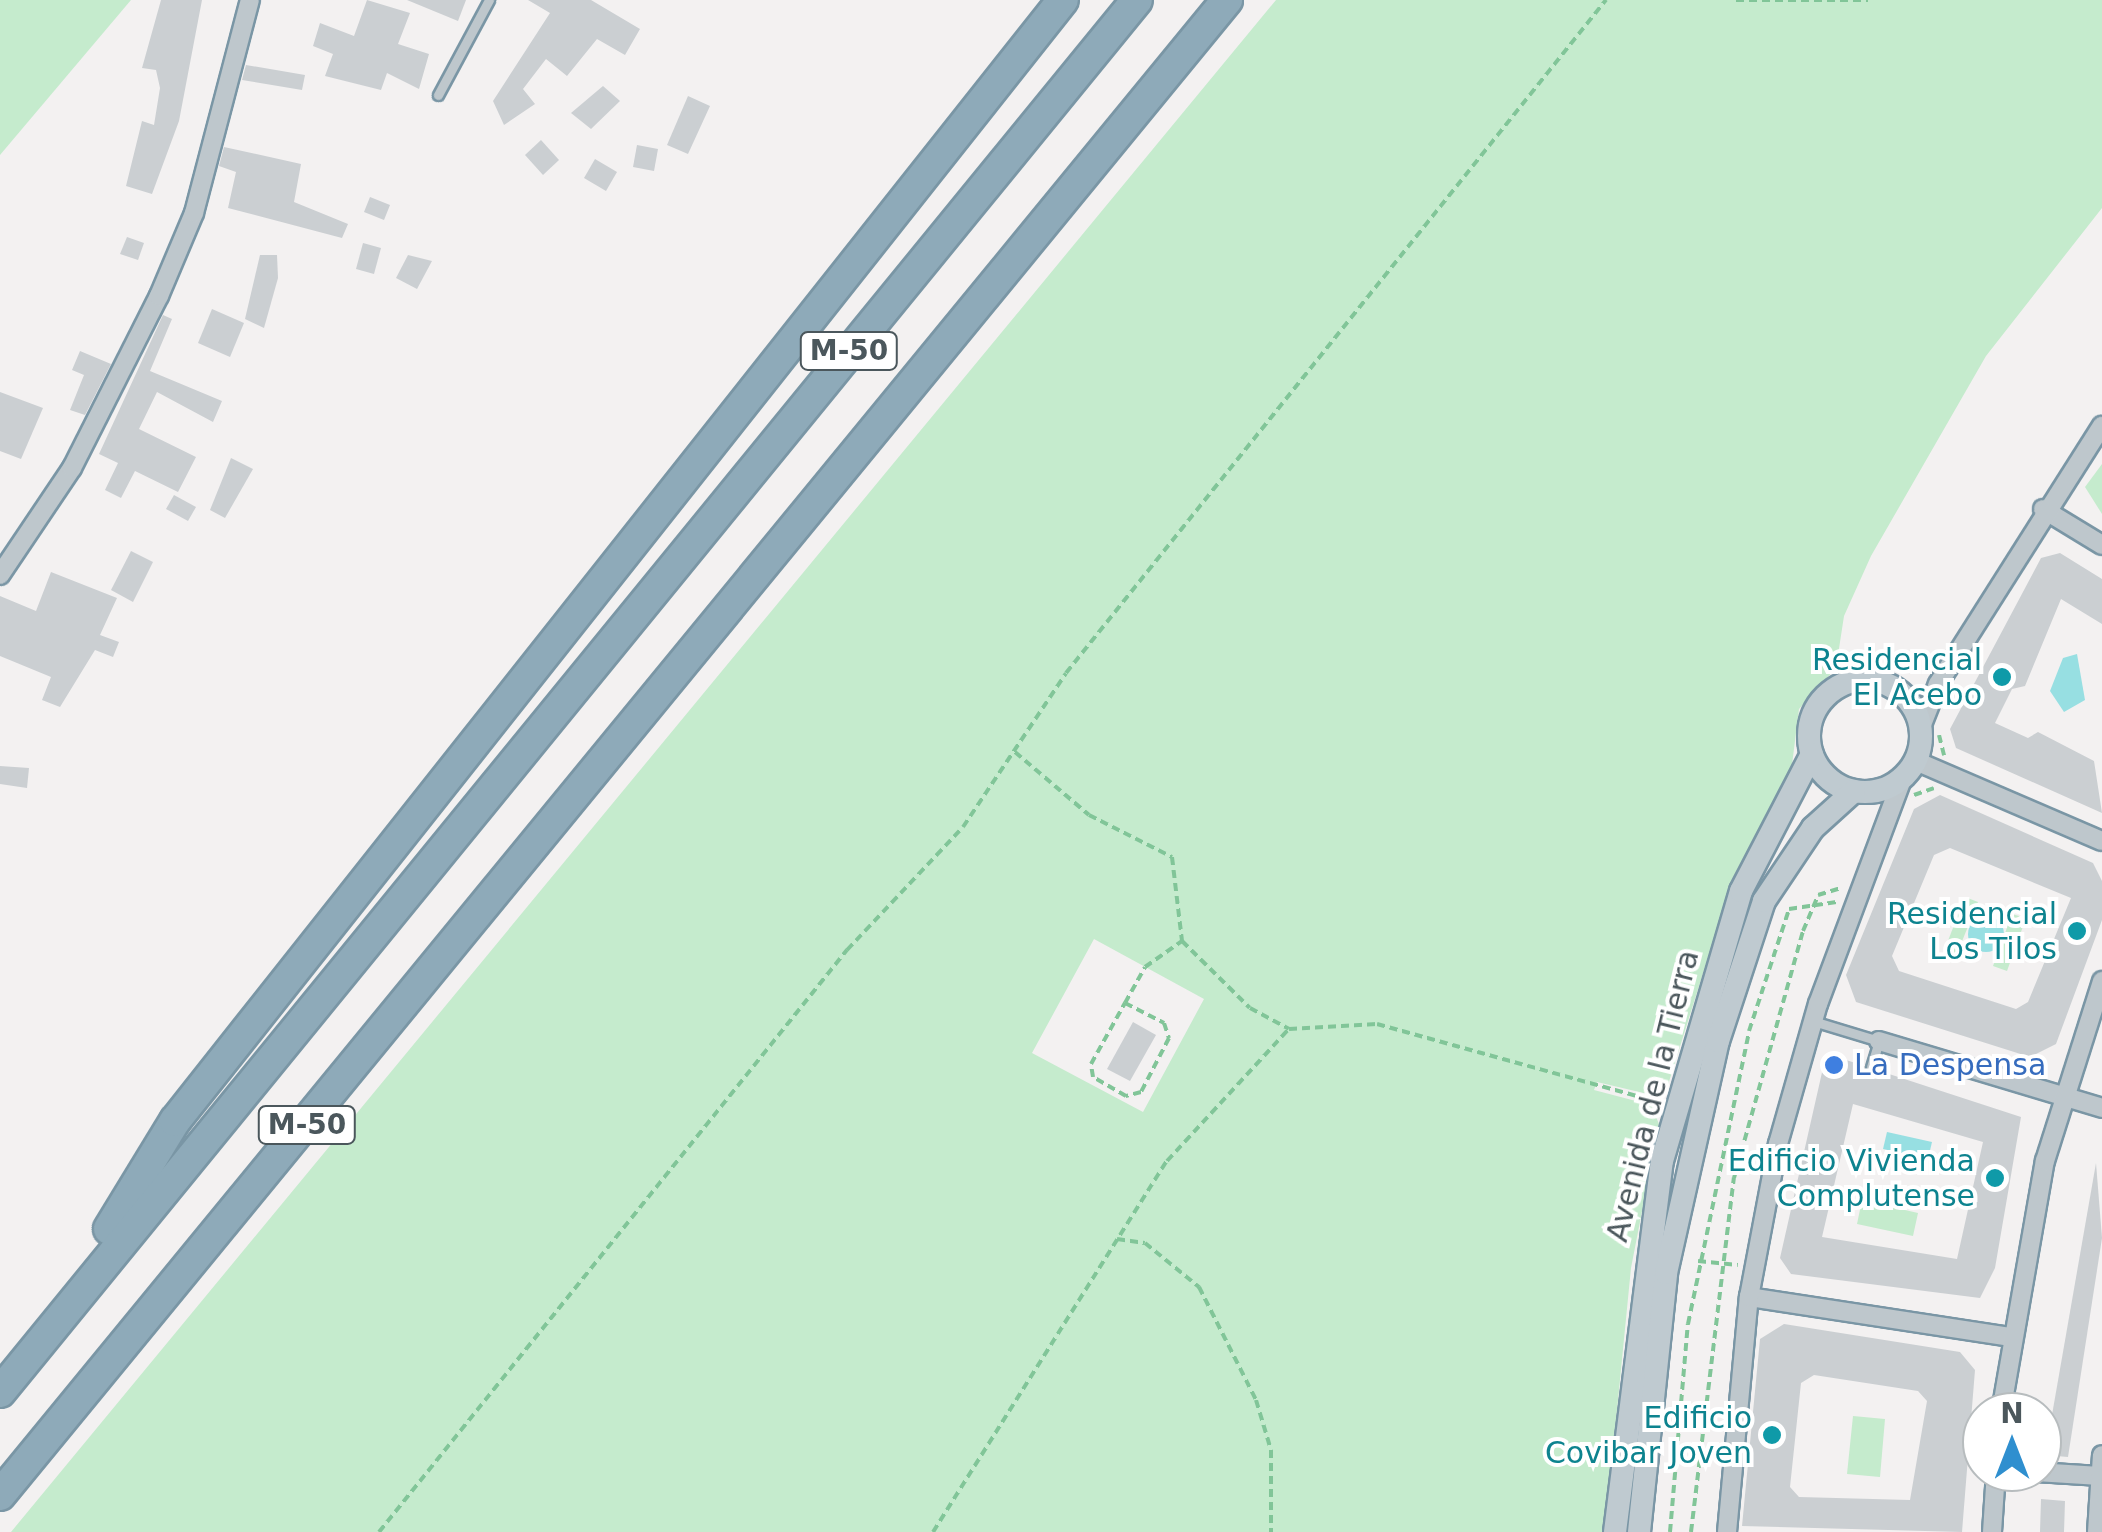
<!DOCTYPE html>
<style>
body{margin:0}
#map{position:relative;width:2102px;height:1532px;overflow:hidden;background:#f3f1f1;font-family:"DejaVu Sans",sans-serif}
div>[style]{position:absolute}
.green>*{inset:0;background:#c5ebcd}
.water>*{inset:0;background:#97dfe2}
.round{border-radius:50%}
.building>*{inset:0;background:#cbcfd2}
.path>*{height:4px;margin-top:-2px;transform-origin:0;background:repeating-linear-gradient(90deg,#81c598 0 8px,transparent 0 13px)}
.roads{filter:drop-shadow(2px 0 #7a96a5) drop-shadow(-2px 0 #7a96a5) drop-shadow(0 2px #7a96a5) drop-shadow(0 -2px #7a96a5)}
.lane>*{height:9px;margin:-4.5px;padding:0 4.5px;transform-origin:4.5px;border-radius:4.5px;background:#bec7cc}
.street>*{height:18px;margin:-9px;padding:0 9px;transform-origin:9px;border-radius:9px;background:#bec7cc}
.secondary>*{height:22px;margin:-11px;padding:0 11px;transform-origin:11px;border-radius:11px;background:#bfcad0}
.secondary>.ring{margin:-11px;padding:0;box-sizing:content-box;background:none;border:22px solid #bfcad0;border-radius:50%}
.highway>*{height:30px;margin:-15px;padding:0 15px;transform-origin:15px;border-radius:15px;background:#8eaab9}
.dots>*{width:28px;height:28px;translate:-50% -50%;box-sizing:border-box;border:5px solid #fff;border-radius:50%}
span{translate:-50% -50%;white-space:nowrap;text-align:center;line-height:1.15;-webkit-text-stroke:8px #fff;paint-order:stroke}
.shield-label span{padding:2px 8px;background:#fff;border:2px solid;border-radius:8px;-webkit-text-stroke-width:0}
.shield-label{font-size:28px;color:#4b575c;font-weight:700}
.culture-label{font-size:30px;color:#0d838f}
.right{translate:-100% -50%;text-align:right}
.shop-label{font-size:30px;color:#366cbe}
.left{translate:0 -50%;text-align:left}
.street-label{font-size:30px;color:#4b575c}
.north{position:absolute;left:1962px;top:1392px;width:100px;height:100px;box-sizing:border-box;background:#fff;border:2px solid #b7bcbe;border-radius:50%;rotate:0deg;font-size:28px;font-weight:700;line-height:40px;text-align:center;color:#4b575c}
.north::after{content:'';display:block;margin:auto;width:35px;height:45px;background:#2f8fcf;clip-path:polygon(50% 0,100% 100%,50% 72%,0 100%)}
</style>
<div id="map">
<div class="green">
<div style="clip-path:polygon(0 0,131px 0,0 155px)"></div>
<div style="clip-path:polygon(evenodd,1276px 0,2102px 0,2102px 208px,1986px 356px,1871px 556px,1844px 616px,1836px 668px,1799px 709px,1790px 781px,1726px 900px,1667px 1088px,1652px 1095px,1597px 1082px,1594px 1090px,1651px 1105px,1659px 1124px,1631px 1268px,1605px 1532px,11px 1532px,1276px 0,1094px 939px,1204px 999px,1143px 1112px,1032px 1053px,1094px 939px)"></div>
<div style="clip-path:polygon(2102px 464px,2102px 514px,2085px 487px)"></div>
<div style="clip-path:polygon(1965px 897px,1978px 902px,1956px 956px,1944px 951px)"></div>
<div style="clip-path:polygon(2012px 914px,2026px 918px,2007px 971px,1993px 966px)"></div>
<div style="clip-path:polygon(1862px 1200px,1918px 1213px,1913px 1236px,1857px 1224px)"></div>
<div style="clip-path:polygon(1853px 1416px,1885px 1419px,1880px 1477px,1847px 1474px)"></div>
</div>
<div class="water">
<div style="clip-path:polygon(2077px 654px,2085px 700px,2064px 712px,2050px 691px,2063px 658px)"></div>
<div class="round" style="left:1968px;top:916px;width:36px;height:36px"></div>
<div style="clip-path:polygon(1887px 1132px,1932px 1142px,1928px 1159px,1883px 1149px)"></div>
</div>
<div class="building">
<div style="clip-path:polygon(161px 0,202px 0,179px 121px,152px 194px,126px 186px,142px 121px,154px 125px,160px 88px,156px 70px,142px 68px)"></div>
<div style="clip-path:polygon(367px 0,410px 13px,398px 44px,429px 54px,419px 89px,387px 73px,381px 90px,325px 76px,333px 54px,313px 46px,320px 23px,354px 36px)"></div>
<div style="clip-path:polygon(407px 0,466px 0,458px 21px)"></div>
<div style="clip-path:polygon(528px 0,591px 0,640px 29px,625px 55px,597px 39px,567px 76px,546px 59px,523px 89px,535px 104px,504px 125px,493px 101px,550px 13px)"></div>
<div style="clip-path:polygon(246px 65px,305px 75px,302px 90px,242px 80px)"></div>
<div style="clip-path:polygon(603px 86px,620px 101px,591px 129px,571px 113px)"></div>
<div style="clip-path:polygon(688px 96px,710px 106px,688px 154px,667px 145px)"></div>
<div style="clip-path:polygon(541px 140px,559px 160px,543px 175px,525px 155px)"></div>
<div style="clip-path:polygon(637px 145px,658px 149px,654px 171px,633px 167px)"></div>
<div style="clip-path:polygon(224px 147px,301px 164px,294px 202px,348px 224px,342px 238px,228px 208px,236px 172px,219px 166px)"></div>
<div style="clip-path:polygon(595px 159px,617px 172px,606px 191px,584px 178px)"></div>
<div style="clip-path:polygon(370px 197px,390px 205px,384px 220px,364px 212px)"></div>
<div style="clip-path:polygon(127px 237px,144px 243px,138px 260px,120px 254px)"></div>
<div style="clip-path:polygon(363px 243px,381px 248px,374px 274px,356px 269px)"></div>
<div style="clip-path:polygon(260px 255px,277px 255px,278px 278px,264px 328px,245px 319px)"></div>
<div style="clip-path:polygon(408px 255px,432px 261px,417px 289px,396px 278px)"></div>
<div style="clip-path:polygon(212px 309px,244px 323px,230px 357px,198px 343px)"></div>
<div style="clip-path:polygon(163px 315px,172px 319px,150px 371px,222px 401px,213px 422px,157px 392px,139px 429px,196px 457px,178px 492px,135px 471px,121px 498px,105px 490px,118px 463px,99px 454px)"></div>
<div style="clip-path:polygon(80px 351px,111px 364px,85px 415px,70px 410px,84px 375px,72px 370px)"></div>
<div style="clip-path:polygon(0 392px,43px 408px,21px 459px,0 451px)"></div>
<div style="clip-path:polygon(231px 458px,253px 469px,225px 518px,210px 510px)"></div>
<div style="clip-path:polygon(174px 495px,196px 507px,188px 521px,166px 509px)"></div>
<div style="clip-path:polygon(131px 551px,153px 562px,133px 602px,111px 590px)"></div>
<div style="clip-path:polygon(2060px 553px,2102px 579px,2102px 624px,2061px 599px,2025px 686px,2012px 689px,1995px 723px,2028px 738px,2038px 732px,2094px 761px,2102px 813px,1956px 748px,1950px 729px,2041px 558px)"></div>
<div style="clip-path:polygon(51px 572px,117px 598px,100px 635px,119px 642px,113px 657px,95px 650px,60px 707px,42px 700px,51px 677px,0 656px,0 596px,36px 611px)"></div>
<div style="clip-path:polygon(0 766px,29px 768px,27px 788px,0 784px)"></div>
<div style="clip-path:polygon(evenodd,1940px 795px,2093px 863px,2102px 881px,2102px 920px,2056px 1044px,2030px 1057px,1856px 1002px,1846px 975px,1914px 809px,1940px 795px,1950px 848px,2071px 898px,2028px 1002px,2016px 1009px,1899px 971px,1892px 956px,1934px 855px,1950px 848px)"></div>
<div style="clip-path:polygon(1133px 1022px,1156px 1035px,1130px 1081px,1107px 1069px)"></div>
<div style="clip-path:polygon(evenodd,1840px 1058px,2021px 1117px,1995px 1268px,1980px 1298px,1791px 1274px,1780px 1258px,1823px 1068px,1840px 1058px,1853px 1104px,1983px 1142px,1957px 1259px,1822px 1237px,1853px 1104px)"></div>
<div style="clip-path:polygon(2096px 1163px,2102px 1238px,2068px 1457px,2045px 1455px)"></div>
<div style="clip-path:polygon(evenodd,1784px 1324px,1960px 1352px,1975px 1370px,1962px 1532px,1742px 1526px,1760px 1339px,1784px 1324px,1814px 1375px,1918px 1391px,1927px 1401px,1910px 1500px,1799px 1497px,1790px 1487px,1801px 1383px,1814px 1375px)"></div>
<div style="clip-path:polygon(2041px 1499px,2065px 1501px,2064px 1532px,2040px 1532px)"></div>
</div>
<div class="path">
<div style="left:1736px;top:0;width:132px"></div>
<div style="left:1939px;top:735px;width:21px;rotate:76deg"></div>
<div style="left:1015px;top:752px;width:97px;rotate:40.4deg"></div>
<div style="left:1089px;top:815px;width:93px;rotate:26.8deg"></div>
<div style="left:1172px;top:857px;width:85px;rotate:83.2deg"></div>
<div style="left:1182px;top:941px;width:95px;rotate:44.6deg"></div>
<div style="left:1250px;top:1008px;width:44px;rotate:28.3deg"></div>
<div style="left:1914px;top:795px;width:21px;rotate:-19deg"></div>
<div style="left:1125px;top:1003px;width:44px;rotate:27.1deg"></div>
<div style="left:1164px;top:1023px;width:16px;rotate:72deg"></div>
<div style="left:1169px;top:1038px;width:61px;rotate:117.4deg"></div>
<div style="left:1141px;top:1092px;width:16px;rotate:165deg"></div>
<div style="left:1126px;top:1096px;width:38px;rotate:-150deg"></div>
<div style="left:1093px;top:1077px;width:13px;rotate:-99deg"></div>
<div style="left:1091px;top:1064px;width:70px;rotate:-60.9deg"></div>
<div style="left:1125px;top:1003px;width:41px;rotate:-60.9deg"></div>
<div style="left:1145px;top:967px;width:45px;rotate:-35.1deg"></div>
<div style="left:1117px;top:1239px;width:28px;rotate:8deg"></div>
<div style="left:1145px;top:1243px;width:70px;rotate:39.2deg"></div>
<div style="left:1199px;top:1287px;width:127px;rotate:63.2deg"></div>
<div style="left:1256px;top:1400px;width:52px;rotate:73.3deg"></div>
<div style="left:1271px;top:1450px;width:82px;rotate:90deg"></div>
<div style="left:1698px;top:1261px;width:40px;rotate:5.7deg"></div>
<div style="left:379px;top:1532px;width:747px;rotate:-51.2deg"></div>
<div style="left:847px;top:950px;width:169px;rotate:-46.7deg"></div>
<div style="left:963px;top:827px;width:185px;rotate:-56.2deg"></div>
<div style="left:1066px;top:673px;width:863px;rotate:-51.26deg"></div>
<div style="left:933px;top:1532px;width:439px;rotate:-57.8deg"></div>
<div style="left:1167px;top:1161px;width:180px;rotate:-47.3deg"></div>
<div style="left:1289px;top:1029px;width:88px;rotate:-3.3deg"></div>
<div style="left:1377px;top:1024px;width:293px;rotate:15.5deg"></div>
<div style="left:1670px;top:1532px;width:209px;rotate:-85.1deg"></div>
<div style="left:1688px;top:1324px;width:299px;rotate:-78.2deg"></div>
<div style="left:1749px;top:1031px;width:128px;rotate:-71.8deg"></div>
<div style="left:1789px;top:909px;width:48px;rotate:-8.5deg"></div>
<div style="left:1691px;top:1532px;width:357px;rotate:-83.1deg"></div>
<div style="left:1734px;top:1178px;width:256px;rotate:-74.4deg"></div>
<div style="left:1803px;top:931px;width:39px;rotate:-67deg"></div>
<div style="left:1818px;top:895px;width:24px;rotate:-17deg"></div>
</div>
<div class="roads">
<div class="lane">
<div style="left:438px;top:95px;width:108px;rotate:-61.8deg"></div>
<div style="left:1813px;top:1021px;width:69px;rotate:16.9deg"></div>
<div style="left:1879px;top:1041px;width:27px;rotate:107deg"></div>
</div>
<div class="street">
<div style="left:2043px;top:509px;width:69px;rotate:31.4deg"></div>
<div style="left:0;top:575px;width:129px;rotate:-56.1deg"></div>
<div style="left:72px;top:468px;width:193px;rotate:-63.2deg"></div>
<div style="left:159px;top:296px;width:90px;rotate:-67.1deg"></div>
<div style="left:194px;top:213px;width:220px;rotate:-75.3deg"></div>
<div style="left:1921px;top:727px;width:46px;rotate:-68.4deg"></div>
<div style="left:1938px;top:684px;width:306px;rotate:-57.6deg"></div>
<div style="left:1916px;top:761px;width:202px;rotate:23.3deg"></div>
<div style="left:1879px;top:1041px;width:233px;rotate:16.7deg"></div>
<div style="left:1749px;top:1297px;width:263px;rotate:8.7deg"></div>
<div style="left:2001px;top:1412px;width:255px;rotate:-80.1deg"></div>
<div style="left:2045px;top:1161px;width:189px;rotate:-72.4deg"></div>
<div style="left:2036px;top:1472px;width:64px;rotate:3.6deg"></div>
<div style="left:1727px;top:1532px;width:236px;rotate:-84.7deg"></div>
<div style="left:1749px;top:1297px;width:156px;rotate:-79.3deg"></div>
<div style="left:1778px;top:1144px;width:146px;rotate:-74.1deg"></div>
<div style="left:1818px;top:1004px;width:242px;rotate:-69.5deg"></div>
<div style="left:1992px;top:1532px;width:60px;rotate:-86.2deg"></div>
<div style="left:2097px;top:1532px;width:77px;rotate:-86.3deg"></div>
</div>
<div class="secondary">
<div class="ring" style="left:1809px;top:680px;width:90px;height:90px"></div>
<div style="left:1615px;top:1532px;width:374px;rotate:-82.8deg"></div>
<div style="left:1662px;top:1161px;width:281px;rotate:-73.7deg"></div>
<div style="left:1741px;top:891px;width:154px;rotate:-62.6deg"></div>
<div style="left:1639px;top:1532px;width:260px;rotate:-84deg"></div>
<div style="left:1666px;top:1273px;width:238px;rotate:-77.4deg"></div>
<div style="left:1718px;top:1041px;width:147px;rotate:-71.8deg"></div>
<div style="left:1764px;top:901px;width:88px;rotate:-56.1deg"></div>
<div style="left:1813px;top:828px;width:55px;rotate:-42.1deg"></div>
</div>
<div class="highway">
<div style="left:109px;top:1229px;width:127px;rotate:-58.6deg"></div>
<div style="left:175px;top:1121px;width:1430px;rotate:-51.62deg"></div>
<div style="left:0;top:1392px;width:1797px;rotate:-50.76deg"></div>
<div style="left:0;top:1495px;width:1934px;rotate:-50.62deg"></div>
</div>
</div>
<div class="dots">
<div style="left:2002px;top:677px;background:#0f9aa8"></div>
<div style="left:2077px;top:931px;background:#0f9aa8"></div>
<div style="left:1834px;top:1065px;background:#3f7fe0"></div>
<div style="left:1995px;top:1178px;background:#0f9aa8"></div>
<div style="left:1772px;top:1435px;background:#0f9aa8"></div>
</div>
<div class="shield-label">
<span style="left:849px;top:351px">M-50</span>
<span style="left:307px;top:1125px">M-50</span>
</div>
<div class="culture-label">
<span class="right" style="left:1982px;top:677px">Residencial<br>El Acebo</span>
<span class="right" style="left:2057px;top:931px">Residencial<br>Los Tilos</span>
<span class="right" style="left:1975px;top:1178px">Edificio Vivienda<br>Complutense</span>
<span class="right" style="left:1752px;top:1435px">Edificio<br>Covibar Joven</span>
</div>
<div class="shop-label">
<span class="left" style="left:1854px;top:1065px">La Despensa</span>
</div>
<div class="street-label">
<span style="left:1653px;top:1096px;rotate:-76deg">Avenida de la Tierra</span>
</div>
<div class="north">N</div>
</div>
